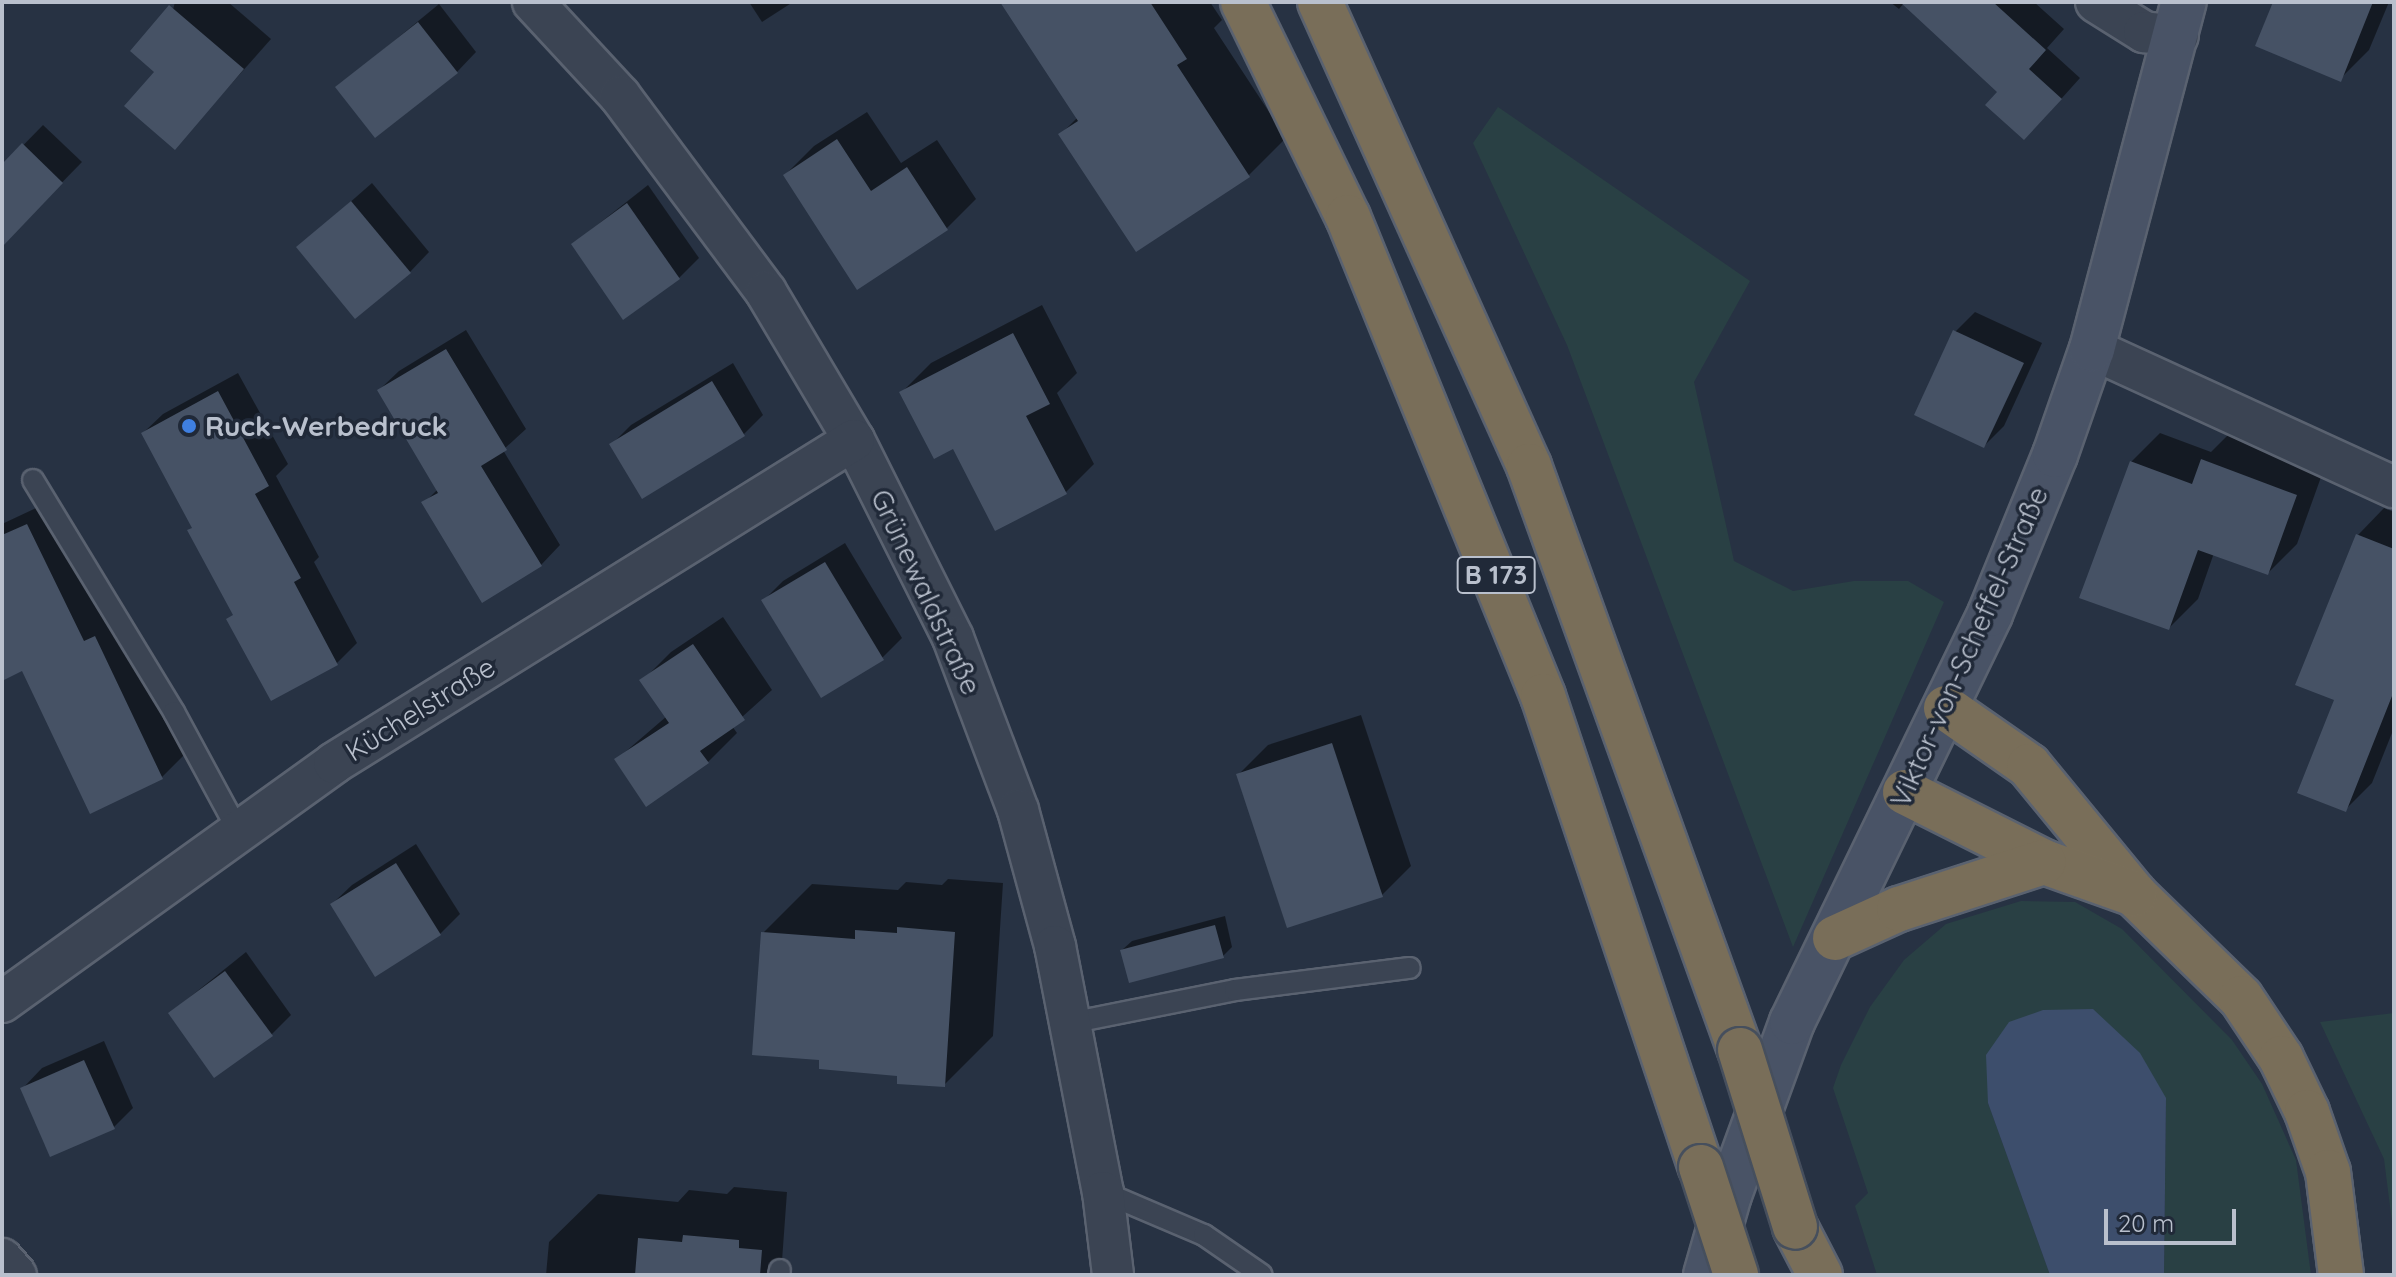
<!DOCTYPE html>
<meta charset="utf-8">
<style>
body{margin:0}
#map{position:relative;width:2396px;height:1277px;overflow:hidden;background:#273243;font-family:Quicksand,sans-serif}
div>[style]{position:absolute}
.green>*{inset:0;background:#294044}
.water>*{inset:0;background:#3d4e6c}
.shadow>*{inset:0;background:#0007}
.building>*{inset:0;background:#465265}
.roads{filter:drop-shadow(2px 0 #5a6270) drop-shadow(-2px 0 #5a6270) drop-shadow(0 2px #5a6270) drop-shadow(0 -2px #5a6270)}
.lane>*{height:20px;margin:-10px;padding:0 10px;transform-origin:10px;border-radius:10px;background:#3b4453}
.street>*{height:40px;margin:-20px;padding:0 20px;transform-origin:20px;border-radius:20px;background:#3b4453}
.secondary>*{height:44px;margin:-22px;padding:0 22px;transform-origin:22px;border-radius:22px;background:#495366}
.highway>*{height:44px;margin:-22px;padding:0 22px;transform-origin:22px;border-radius:22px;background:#796e59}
.bridges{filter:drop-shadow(2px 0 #464f5d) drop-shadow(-2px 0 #464f5d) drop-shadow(0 2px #464f5d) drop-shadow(0 -2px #464f5d)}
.highway-bridge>*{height:44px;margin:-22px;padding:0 22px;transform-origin:22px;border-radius:22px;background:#796e59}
.dots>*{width:22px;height:22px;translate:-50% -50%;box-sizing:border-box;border:4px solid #202938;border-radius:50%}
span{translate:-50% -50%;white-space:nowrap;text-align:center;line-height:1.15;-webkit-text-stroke:7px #202938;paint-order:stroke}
.shield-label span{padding:2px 6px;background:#202938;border:2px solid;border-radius:6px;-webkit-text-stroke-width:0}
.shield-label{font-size:26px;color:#b9c0cd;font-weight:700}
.poi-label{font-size:28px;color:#b9c0cd;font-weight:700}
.left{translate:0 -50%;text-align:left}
.street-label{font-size:28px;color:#b9c0cd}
.frame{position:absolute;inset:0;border:4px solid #b9c0cd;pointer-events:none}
.scale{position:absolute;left:2104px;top:1209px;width:132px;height:36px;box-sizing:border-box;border:4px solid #b9c0cd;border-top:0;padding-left:10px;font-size:24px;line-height:28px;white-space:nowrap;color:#b9c0cd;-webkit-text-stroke:6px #202938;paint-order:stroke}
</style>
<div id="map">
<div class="green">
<div style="clip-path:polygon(1498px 107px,1750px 281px,1694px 382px,1734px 561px,1793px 591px,1854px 581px,1908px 581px,1944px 602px,1793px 947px,1567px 345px,1473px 143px)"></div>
<div style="clip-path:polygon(2021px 901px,2075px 902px,2122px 929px,2232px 1040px,2262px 1084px,2296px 1160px,2311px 1275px,2164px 1275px,2166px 1098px,1988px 1103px,2050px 1275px,1877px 1275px,1855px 1206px,1868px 1193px,1833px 1088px,1841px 1065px,1870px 1007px,1904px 960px,1946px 924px)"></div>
<div style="clip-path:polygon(2394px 1013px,2394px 1238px,2384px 1159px,2320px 1022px)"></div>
</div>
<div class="water">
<div style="clip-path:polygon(2093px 1009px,2140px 1053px,2166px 1098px,2164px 1275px,2050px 1275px,1988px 1103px,1986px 1055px,2009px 1022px,2043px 1010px)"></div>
</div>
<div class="shadow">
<div style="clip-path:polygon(175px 2px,228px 2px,271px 39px,175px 147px,157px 71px)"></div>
<div style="clip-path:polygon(749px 2px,793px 2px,762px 22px)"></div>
<div style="clip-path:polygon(1003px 2px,1210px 2px,1222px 20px,1214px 28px,1286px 138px,1249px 175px,1061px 134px,1078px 117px)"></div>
<div style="clip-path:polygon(1890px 2px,2034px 2px,2064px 29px,2047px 48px,2080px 78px,2044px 118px,2000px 92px,1904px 3px,1899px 9px)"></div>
<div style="clip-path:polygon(2275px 2px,2389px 2px,2369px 50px,2340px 79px)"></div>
<div style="clip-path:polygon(439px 4px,476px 52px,457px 72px,338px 87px)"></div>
<div style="clip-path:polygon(867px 112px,901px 163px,937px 140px,976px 199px,947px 228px,857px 287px,785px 175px,814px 146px)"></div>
<div style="clip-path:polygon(43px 125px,82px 162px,2px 244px,2px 167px)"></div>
<div style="clip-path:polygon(372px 183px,429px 252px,410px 272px,299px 247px)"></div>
<div style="clip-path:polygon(648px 185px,699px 258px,679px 278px,573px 244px)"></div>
<div style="clip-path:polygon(1042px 305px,1077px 373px,1057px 393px,1094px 464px,1065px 493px,954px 446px,902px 392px,931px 363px)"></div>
<div style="clip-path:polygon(1975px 312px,2042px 343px,2004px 426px,1984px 446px,1955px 332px)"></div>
<div style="clip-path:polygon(466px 330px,526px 429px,503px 450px,560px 545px,541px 565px,424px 503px,438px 489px,379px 390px,399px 371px)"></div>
<div style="clip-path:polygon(733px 363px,763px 415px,744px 434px,612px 444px,631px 425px)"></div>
<div style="clip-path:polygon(238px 373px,288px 464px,276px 476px,319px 557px,314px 562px,357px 643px,337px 663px,272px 698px,194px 527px,143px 433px,163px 414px)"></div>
<div style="clip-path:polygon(2232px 431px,2325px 466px,2297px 544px,2268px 573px,2214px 553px,2198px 599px,2169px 628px,2131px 462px,2160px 433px,2211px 452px)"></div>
<div style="clip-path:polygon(51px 501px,120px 613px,186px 753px,162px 777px,23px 668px,2px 672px,2px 524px)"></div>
<div style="clip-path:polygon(2384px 508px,2394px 512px,2394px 728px,2372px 783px,2345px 810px,2336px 699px,2358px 535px)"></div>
<div style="clip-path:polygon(845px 543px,902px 638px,882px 658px,763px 601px,783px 581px)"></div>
<div style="clip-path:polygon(723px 617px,772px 690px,732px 726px,737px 733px,708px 762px,617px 759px,667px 716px,642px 681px,671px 652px)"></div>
<div style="clip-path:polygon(1361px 715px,1411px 866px,1382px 895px,1239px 774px,1268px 745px)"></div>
<div style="clip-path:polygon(416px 844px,460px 914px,440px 934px,332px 904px,352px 885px)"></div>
<div style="clip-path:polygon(948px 879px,1003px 883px,993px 1036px,944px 1085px,821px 1059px,763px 933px,812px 884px,898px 890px,906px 882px,942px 885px)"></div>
<div style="clip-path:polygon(1225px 916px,1232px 947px,1223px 956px,1122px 950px,1132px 941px)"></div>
<div style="clip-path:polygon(246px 952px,291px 1015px,272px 1034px,170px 1013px)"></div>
<div style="clip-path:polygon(104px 1041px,133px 1108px,113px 1128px,23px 1088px,42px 1068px)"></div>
<div style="clip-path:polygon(734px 1187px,787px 1192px,781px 1275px,546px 1275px,549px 1242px,598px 1194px,678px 1202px,689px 1190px,727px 1194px)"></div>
</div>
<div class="building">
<div style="clip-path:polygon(1000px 2px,1150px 2px,1187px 59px,1177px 65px,1250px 177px,1136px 252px,1058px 134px,1078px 121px)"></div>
<div style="clip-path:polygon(1900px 2px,1993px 2px,2046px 50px,2029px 69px,2062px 99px,2024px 140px,1985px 105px,1997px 92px)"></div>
<div style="clip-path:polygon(2273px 2px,2373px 2px,2341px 82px,2255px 46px)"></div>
<div style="clip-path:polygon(169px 5px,244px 69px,175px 150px,124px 106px,154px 72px,130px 51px)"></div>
<div style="clip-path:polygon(418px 22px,458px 73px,375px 138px,335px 87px)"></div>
<div style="clip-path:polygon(837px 139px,871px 191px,907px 167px,948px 230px,857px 290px,783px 175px)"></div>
<div style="clip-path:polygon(22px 143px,63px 183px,2px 247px,2px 164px)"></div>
<div style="clip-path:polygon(351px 201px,411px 273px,355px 319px,296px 247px)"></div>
<div style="clip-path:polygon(627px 203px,680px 279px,623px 320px,571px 244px)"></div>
<div style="clip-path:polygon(1953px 330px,2024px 363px,1984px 448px,1914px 415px)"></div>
<div style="clip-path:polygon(1013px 333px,1050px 404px,1026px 416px,1067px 494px,995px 531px,953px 449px,934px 459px,899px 392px)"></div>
<div style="clip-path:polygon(446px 349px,507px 450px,481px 466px,542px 566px,482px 603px,421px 502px,438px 493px,377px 390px)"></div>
<div style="clip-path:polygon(712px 381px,745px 436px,642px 499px,609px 444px)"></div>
<div style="clip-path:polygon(218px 391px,269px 486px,255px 494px,301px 578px,294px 582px,338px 665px,271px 701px,226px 619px,233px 615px,187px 530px,192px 528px,141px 433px)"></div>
<div style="clip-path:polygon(2201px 459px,2297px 495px,2268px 575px,2198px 550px,2169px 630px,2079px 598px,2130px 461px,2192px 484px)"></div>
<div style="clip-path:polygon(27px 524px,84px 641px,95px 636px,163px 779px,90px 814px,22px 671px,2px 681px,2px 535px)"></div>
<div style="clip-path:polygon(2356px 534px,2394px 549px,2394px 691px,2346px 812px,2297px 793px,2334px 700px,2295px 685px)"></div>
<div style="clip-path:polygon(825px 562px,884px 660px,821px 698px,761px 600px)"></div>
<div style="clip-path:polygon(693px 644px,745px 720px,700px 751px,709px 763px,646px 807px,614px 759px,669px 723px,639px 680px)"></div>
<div style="clip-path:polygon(1332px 743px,1383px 897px,1287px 928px,1236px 774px)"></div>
<div style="clip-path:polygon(396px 863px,441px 935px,375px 977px,330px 904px)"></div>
<div style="clip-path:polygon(1215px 925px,1224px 958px,1129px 983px,1120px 950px)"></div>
<div style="clip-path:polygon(897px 927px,955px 932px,945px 1087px,897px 1084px,897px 1076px,819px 1069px,819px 1060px,752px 1055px,761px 932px,855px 939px,855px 930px,897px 933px)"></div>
<div style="clip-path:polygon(225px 971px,273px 1036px,214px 1078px,168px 1013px)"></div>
<div style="clip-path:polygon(84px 1060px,115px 1129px,50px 1157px,20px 1088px)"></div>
<div style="clip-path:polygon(683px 1235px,739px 1240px,739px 1248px,762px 1250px,760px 1275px,635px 1275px,638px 1238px,682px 1242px)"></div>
</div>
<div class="roads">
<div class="lane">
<div style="left:33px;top:480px;width:271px;rotate:58.7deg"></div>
<div style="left:174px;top:712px;width:136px;rotate:61.6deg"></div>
<div style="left:1070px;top:1023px;width:168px;rotate:-11.3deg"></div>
<div style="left:1235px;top:990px;width:176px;rotate:-7.2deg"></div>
<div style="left:1103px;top:1192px;width:110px;rotate:23.1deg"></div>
<div style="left:1204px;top:1235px;width:70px;rotate:34.6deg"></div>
<div style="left:779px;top:1275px;width:5px;rotate:-79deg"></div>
</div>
<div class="street">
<div style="left:533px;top:2px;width:128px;rotate:47.2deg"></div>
<div style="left:620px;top:96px;width:244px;rotate:53.3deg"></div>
<div style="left:766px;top:292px;width:172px;rotate:59.3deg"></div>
<div style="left:854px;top:440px;width:221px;rotate:63.4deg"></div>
<div style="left:953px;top:638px;width:184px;rotate:69.3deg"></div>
<div style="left:1018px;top:810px;width:141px;rotate:74.8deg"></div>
<div style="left:1055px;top:946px;width:251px;rotate:79deg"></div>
<div style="left:1103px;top:1192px;width:84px;rotate:83.1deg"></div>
<div style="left:2096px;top:2px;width:57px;rotate:32deg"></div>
<div style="left:2144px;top:32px;width:34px;rotate:7deg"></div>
<div style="left:2092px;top:349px;width:332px;rotate:24.6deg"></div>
<div style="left:2px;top:1002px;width:409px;rotate:-35.7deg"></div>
<div style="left:334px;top:763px;width:612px;rotate:-31.85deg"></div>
<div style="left:2px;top:1259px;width:21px;rotate:49deg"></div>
</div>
<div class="secondary">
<div style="left:1706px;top:1275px;width:83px;rotate:-74deg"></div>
<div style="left:1729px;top:1195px;width:184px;rotate:-70deg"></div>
<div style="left:1792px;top:1022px;width:454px;rotate:-64.1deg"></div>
<div style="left:1990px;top:614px;width:172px;rotate:-67.8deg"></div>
<div style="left:2055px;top:455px;width:112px;rotate:-70.8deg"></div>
<div style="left:2092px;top:349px;width:359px;rotate:-75.2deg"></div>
</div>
<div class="highway">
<div style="left:1243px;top:2px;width:239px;rotate:64deg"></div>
<div style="left:1348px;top:217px;width:517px;rotate:67.85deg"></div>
<div style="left:1543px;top:696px;width:497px;rotate:71.5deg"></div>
<div style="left:1320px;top:2px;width:509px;rotate:65.75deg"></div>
<div style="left:1529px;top:466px;width:621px;rotate:70.14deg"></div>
<div style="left:1946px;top:708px;width:101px;rotate:34.9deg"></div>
<div style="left:2029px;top:766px;width:166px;rotate:50.6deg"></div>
<div style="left:2134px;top:894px;width:149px;rotate:44.2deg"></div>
<div style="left:2241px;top:998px;width:72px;rotate:56.3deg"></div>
<div style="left:2281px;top:1058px;width:60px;rotate:64.3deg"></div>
<div style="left:2307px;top:1112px;width:64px;rotate:70.7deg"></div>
<div style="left:2328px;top:1172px;width:104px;rotate:82.8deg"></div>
<div style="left:1905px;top:792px;width:156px;rotate:26.7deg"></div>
<div style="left:2044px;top:862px;width:96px;rotate:19.6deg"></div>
<div style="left:1835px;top:938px;width:70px;rotate:-24.4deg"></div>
<div style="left:1899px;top:909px;width:152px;rotate:-18deg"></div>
<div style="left:1795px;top:1227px;width:54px;rotate:62.5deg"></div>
</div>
</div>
<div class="bridges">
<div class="highway-bridge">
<div style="left:1740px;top:1050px;width:185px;rotate:72.7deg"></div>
<div style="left:1701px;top:1167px;width:114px;rotate:72deg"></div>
</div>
</div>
<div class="dots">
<div style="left:189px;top:426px;background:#3f7fe0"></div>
</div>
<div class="shield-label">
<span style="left:1496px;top:575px">B 173</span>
</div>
<div class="poi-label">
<span class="left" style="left:205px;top:426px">Ruck-Werbedruck</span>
</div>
<div class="street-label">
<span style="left:926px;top:592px;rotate:65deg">Grünewaldstraße</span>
<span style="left:1969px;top:647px;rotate:-66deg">Viktor-von-Scheffel-Straße</span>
<span style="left:420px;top:709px;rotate:-32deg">Küchelstraße</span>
</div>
<div class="frame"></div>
<div class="scale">20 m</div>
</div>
